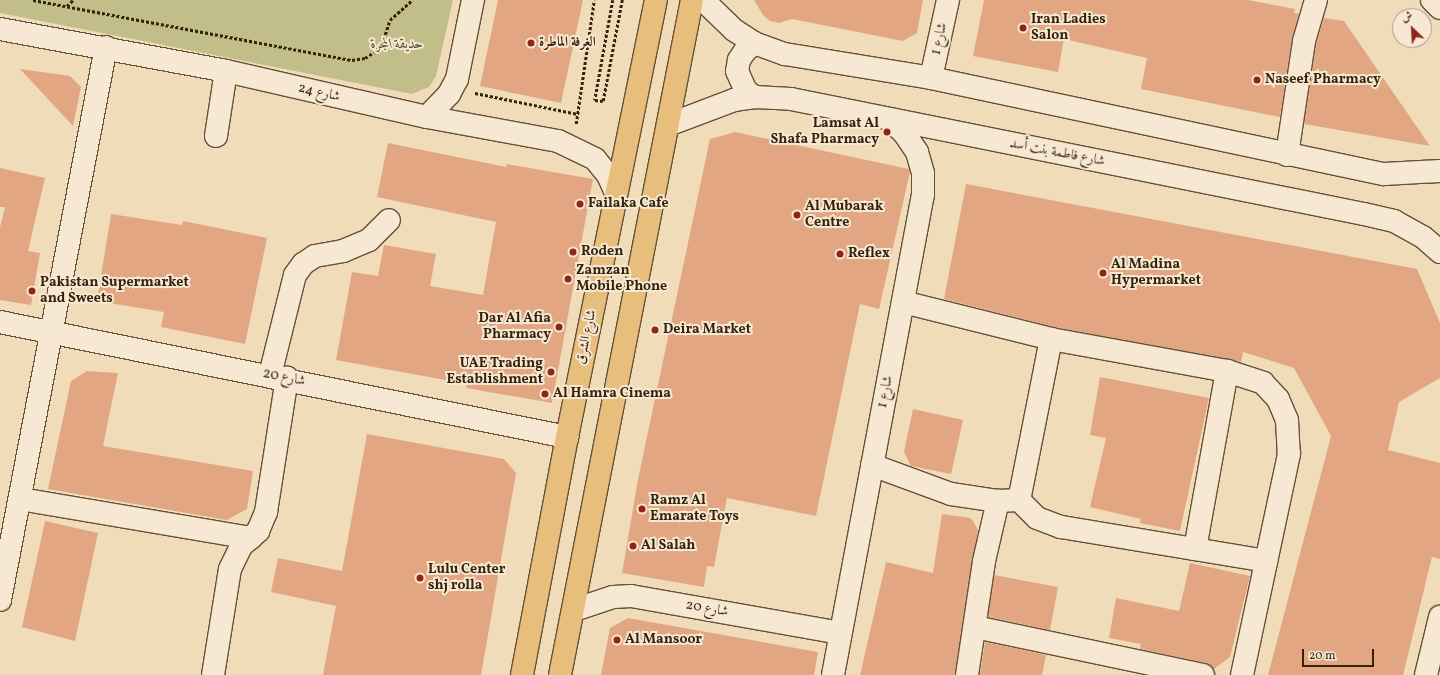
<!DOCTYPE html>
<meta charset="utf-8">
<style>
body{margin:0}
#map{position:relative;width:1440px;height:675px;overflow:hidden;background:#f1dcba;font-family:Vollkorn,Amiri,serif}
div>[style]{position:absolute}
.green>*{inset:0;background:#c2be8a}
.building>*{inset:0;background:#e3a683}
.path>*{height:2.5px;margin-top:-1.25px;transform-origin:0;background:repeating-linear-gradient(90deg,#36230b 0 3px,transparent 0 5px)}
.roads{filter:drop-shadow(1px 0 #655137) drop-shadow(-1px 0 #655137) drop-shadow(0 1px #655137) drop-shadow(0 -1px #655137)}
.minor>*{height:22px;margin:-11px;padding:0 11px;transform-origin:11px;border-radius:11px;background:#f6e8d2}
.major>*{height:22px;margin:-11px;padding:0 11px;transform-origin:11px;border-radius:11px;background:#e8be7d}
.dots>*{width:11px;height:11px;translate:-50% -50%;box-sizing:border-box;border:2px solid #f6e8d2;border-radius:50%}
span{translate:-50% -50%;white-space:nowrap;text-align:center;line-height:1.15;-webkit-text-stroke:4px #f6e8d2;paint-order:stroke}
.poi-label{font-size:14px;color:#36230b;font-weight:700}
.left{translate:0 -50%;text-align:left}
.right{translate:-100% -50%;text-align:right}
.street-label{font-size:14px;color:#36230b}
.park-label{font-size:14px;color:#594a2b;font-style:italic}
.north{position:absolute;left:1392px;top:8px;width:40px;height:40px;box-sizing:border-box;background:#f6e8d2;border:1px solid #a99982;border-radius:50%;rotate:335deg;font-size:11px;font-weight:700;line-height:16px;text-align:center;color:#36230b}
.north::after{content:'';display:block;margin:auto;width:14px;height:18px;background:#8f2418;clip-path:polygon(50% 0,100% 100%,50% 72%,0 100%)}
.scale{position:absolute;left:1302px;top:649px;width:72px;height:18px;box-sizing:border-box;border:2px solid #36230b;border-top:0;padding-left:5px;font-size:12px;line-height:14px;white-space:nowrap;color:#36230b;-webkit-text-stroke:3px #f6e8d2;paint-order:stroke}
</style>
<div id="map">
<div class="green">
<div style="clip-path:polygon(0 0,453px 0,436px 76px,429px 87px,412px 94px,0 13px)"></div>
</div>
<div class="building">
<div style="clip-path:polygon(498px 0,583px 0,561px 103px,480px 86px)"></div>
<div style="clip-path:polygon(754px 0,923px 0,917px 33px,903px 41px,792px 19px,779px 23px,770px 21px,763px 15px)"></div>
<div style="clip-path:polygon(984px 0,1248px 0,1295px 9px,1294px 13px,1299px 14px,1292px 39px,1280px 117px,1141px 89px,1147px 58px,1064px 39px,1058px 72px,973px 56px)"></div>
<div style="clip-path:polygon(1324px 18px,1344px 21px,1430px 146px,1304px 124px,1316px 44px)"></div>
<div style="clip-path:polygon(20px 69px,70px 76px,81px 87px,73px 126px)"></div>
<div style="clip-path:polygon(735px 132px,909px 169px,910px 172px,879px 309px,860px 304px,816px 516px,727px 498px,714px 567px,707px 566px,704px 587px,622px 573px,638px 479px,710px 139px)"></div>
<div style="clip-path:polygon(388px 143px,506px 167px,507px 164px,593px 179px,552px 403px,466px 388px,467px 384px,336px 360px,352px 272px,378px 276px,384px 245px,436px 254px,430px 286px,483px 295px,496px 222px,377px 197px)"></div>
<div style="clip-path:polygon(0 168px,45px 178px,28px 251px,40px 253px,31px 305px,0 300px,0 227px,5px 207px,0 207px)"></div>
<div style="clip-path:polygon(966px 184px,1417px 269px,1440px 323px,1440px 378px,1399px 402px,1388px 450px,1440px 463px,1440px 559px,1432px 557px,1403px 675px,1268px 675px,1331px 436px,1294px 368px,1243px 352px,1241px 362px,1054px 327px,944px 299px)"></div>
<div style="clip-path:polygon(111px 214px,182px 225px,183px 221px,267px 238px,245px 344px,161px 327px,164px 312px,97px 301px)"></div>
<div style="clip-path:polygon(87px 371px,118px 373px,103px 446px,253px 471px,247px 509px,227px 520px,48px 489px,71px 381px)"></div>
<div style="clip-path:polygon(1100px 377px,1209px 398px,1180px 531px,1140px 523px,1141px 519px,1090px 507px,1106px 438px,1090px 435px)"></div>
<div style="clip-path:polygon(913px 409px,963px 420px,951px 474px,911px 466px,904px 452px)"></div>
<div style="clip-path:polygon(367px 434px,504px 459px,516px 473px,481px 675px,323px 675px,336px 606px,271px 592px,278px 558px,342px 571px)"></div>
<div style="clip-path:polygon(942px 514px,971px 518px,978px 530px,955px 675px,860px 675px,886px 562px,933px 573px)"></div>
<div style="clip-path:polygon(45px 521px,98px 533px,75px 641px,22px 627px)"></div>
<div style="clip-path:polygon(1190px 563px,1250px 576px,1230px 657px,1214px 669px,1206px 663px,1140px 649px,1141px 644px,1109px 638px,1116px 598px,1179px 611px)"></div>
<div style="clip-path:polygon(994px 575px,1058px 587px,1050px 630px,988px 617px)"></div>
<div style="clip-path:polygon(628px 618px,818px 652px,814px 675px,601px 675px,610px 628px)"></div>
<div style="clip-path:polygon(985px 642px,1046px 655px,1042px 675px,980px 675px)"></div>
</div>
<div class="path">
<div style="left:33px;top:0;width:325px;rotate:10.7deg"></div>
<div style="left:352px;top:60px;width:13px;rotate:-9deg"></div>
<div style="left:365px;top:58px;width:14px;rotate:-34deg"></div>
<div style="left:377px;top:50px;width:8px;rotate:-50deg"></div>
<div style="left:382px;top:44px;width:25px;rotate:-72deg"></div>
<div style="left:390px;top:20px;width:30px;rotate:-42deg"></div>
<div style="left:613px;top:0;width:102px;rotate:100.2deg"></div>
<div style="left:595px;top:100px;width:8px;rotate:7deg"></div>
<div style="left:603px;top:101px;width:103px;rotate:-79.3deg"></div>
<div style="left:67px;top:6px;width:8px;rotate:-45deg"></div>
<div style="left:475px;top:93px;width:105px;rotate:11.5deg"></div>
<div style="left:576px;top:124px;width:125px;rotate:-81.7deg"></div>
</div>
<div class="roads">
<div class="minor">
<div style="left:703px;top:0;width:43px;rotate:44.1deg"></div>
<div style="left:734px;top:30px;width:24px;rotate:33deg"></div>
<div style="left:754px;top:43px;width:33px;rotate:20deg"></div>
<div style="left:785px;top:54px;width:148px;rotate:9.3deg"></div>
<div style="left:931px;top:78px;width:463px;rotate:12deg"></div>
<div style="left:1384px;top:174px;width:56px;rotate:-3.1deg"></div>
<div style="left:1432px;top:0;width:11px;rotate:45deg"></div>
<div style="left:0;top:29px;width:230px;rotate:10.5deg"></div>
<div style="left:226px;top:71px;width:206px;rotate:12.9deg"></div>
<div style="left:427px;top:117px;width:133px;rotate:10.4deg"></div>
<div style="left:558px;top:141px;width:41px;rotate:25.9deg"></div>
<div style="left:595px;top:159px;width:21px;rotate:51deg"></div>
<div style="left:608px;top:175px;width:20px;rotate:66deg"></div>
<div style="left:754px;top:43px;width:12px;rotate:138deg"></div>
<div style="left:745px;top:51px;width:11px;rotate:124deg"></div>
<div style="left:739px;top:60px;width:11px;rotate:100deg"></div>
<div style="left:737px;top:71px;width:22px;rotate:66deg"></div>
<div style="left:746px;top:91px;width:11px;rotate:34deg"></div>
<div style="left:931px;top:78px;width:80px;rotate:-77.7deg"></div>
<div style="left:427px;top:117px;width:32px;rotate:-46deg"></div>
<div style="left:449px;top:94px;width:17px;rotate:-62deg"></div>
<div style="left:457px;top:79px;width:81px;rotate:-78.6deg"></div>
<div style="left:668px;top:125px;width:71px;rotate:-20.7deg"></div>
<div style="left:734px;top:100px;width:21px;rotate:-8deg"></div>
<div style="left:755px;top:97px;width:36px;rotate:3deg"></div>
<div style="left:791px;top:99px;width:584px;rotate:11.35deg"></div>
<div style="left:1364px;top:214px;width:31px;rotate:13deg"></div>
<div style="left:1394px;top:221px;width:33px;rotate:29deg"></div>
<div style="left:1423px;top:237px;width:23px;rotate:41deg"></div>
<div style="left:216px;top:136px;width:66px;rotate:-81.3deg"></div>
<div style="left:1287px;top:155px;width:115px;rotate:-81.5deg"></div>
<div style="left:1304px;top:41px;width:43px;rotate:-73.7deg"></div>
<div style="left:903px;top:302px;width:153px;rotate:14deg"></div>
<div style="left:1051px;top:339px;width:179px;rotate:10.3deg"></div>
<div style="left:1227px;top:371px;width:38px;rotate:18deg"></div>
<div style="left:1263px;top:383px;width:22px;rotate:47deg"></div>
<div style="left:1278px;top:399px;width:23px;rotate:67deg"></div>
<div style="left:1287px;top:420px;width:34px;rotate:87deg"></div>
<div style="left:1289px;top:454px;width:226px;rotate:102deg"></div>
<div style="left:0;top:322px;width:579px;rotate:11.47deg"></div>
<div style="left:1051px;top:339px;width:164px;rotate:101.2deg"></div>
<div style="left:1019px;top:500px;width:25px;rotate:45deg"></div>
<div style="left:1037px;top:518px;width:26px;rotate:21deg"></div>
<div style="left:1061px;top:527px;width:208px;rotate:9.4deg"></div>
<div style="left:270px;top:375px;width:103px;rotate:-76deg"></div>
<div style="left:295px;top:275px;width:14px;rotate:-54deg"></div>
<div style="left:303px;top:264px;width:14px;rotate:-34deg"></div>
<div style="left:315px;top:256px;width:28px;rotate:-10deg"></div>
<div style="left:343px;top:251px;width:28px;rotate:-23deg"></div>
<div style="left:369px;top:240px;width:28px;rotate:-45deg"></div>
<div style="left:872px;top:465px;width:84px;rotate:20.2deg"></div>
<div style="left:951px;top:494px;width:48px;rotate:8.5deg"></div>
<div style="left:20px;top:499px;width:234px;rotate:9.6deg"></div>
<div style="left:1195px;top:549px;width:181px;rotate:-79.8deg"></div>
<div style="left:0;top:600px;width:563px;rotate:-79.15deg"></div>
<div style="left:574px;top:610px;width:41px;rotate:-18.4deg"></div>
<div style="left:613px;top:597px;width:18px;rotate:-3deg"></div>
<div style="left:631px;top:596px;width:212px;rotate:10deg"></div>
<div style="left:975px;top:627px;width:233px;rotate:11.9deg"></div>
<div style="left:213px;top:675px;width:107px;rotate:-80.9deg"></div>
<div style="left:230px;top:569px;width:25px;rotate:-64deg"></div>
<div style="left:241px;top:546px;width:23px;rotate:-41deg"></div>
<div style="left:258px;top:531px;width:21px;rotate:-67deg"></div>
<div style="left:266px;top:512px;width:136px;rotate:-81.1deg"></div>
<div style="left:833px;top:675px;width:488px;rotate:-79.4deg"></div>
<div style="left:923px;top:195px;width:22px;rotate:-90deg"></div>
<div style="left:923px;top:173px;width:22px;rotate:-106deg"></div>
<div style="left:917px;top:152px;width:22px;rotate:-124deg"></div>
<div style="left:905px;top:134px;width:22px;rotate:-137deg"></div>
<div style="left:967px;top:675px;width:115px;rotate:-81.5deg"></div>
<div style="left:984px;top:561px;width:62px;rotate:-76.9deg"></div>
<div style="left:998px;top:501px;width:21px;rotate:-3deg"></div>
<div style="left:1426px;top:675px;width:60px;rotate:-76.4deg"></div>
</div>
<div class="major">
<div style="left:522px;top:675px;width:242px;rotate:-79.3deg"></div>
<div style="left:567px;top:437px;width:446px;rotate:-78.5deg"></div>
<div style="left:560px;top:675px;width:688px;rotate:-78.94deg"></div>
</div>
</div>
<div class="dots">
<div style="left:1023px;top:28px;background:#8f2418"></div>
<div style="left:531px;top:43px;background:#8f2418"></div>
<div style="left:1257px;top:80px;background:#8f2418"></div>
<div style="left:887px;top:132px;background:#8f2418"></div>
<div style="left:580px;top:204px;background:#8f2418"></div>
<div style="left:797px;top:215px;background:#8f2418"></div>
<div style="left:573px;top:252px;background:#8f2418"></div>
<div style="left:840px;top:254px;background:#8f2418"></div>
<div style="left:1103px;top:273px;background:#8f2418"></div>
<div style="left:568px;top:279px;background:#8f2418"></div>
<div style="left:32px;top:291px;background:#8f2418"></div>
<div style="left:559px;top:327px;background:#8f2418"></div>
<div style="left:655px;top:330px;background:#8f2418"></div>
<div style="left:551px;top:372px;background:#8f2418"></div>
<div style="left:545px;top:394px;background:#8f2418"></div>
<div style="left:642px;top:509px;background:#8f2418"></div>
<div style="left:633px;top:546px;background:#8f2418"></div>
<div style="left:420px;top:578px;background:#8f2418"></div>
<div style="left:617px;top:640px;background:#8f2418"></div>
</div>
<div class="poi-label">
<span class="left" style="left:1031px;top:28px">Iran Ladies<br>Salon</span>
<span class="left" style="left:539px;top:43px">الغرفة الماطرة</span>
<span class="left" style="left:1265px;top:80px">Naseef Pharmacy</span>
<span class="right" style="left:879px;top:132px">Lamsat Al<br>Shafa Pharmacy</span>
<span class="left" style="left:588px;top:204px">Failaka Cafe</span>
<span class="left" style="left:805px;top:215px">Al Mubarak<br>Centre</span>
<span class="left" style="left:581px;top:252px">Roden</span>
<span class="left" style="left:848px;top:254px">Reflex</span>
<span class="left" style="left:1111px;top:273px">Al Madina<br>Hypermarket</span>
<span class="left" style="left:576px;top:279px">Zamzan<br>Mobile Phone</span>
<span class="left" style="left:40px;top:291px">Pakistan Supermarket<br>and Sweets</span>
<span class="right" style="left:551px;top:327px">Dar Al Afia<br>Pharmacy</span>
<span class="left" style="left:663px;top:330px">Deira Market</span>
<span class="right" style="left:543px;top:372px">UAE Trading<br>Establishment</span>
<span class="left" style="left:553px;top:394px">Al Hamra Cinema</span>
<span class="left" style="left:650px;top:509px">Ramz Al<br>Emarate Toys</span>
<span class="left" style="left:641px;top:546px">Al Salah</span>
<span class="left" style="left:428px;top:578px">Lulu Center<br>shj rolla</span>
<span class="left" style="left:625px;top:640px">Al Mansoor</span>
</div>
<div class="street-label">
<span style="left:940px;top:39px;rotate:-78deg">شارع 1</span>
<span style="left:319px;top:93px;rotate:13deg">شارع 24</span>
<span style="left:1057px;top:153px;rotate:11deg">شارع فاطمة بنت أسد</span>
<span style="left:587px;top:337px;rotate:-78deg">شارع الشرق</span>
<span style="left:284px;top:378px;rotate:11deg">شارع 20</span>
<span style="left:886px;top:392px;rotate:-79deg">شارع 1</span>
<span style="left:707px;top:609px;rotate:10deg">شارع 20</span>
</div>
<div class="park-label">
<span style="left:397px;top:45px">حديقة المجرة</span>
</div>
<div class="north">ش</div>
<div class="scale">20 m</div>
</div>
